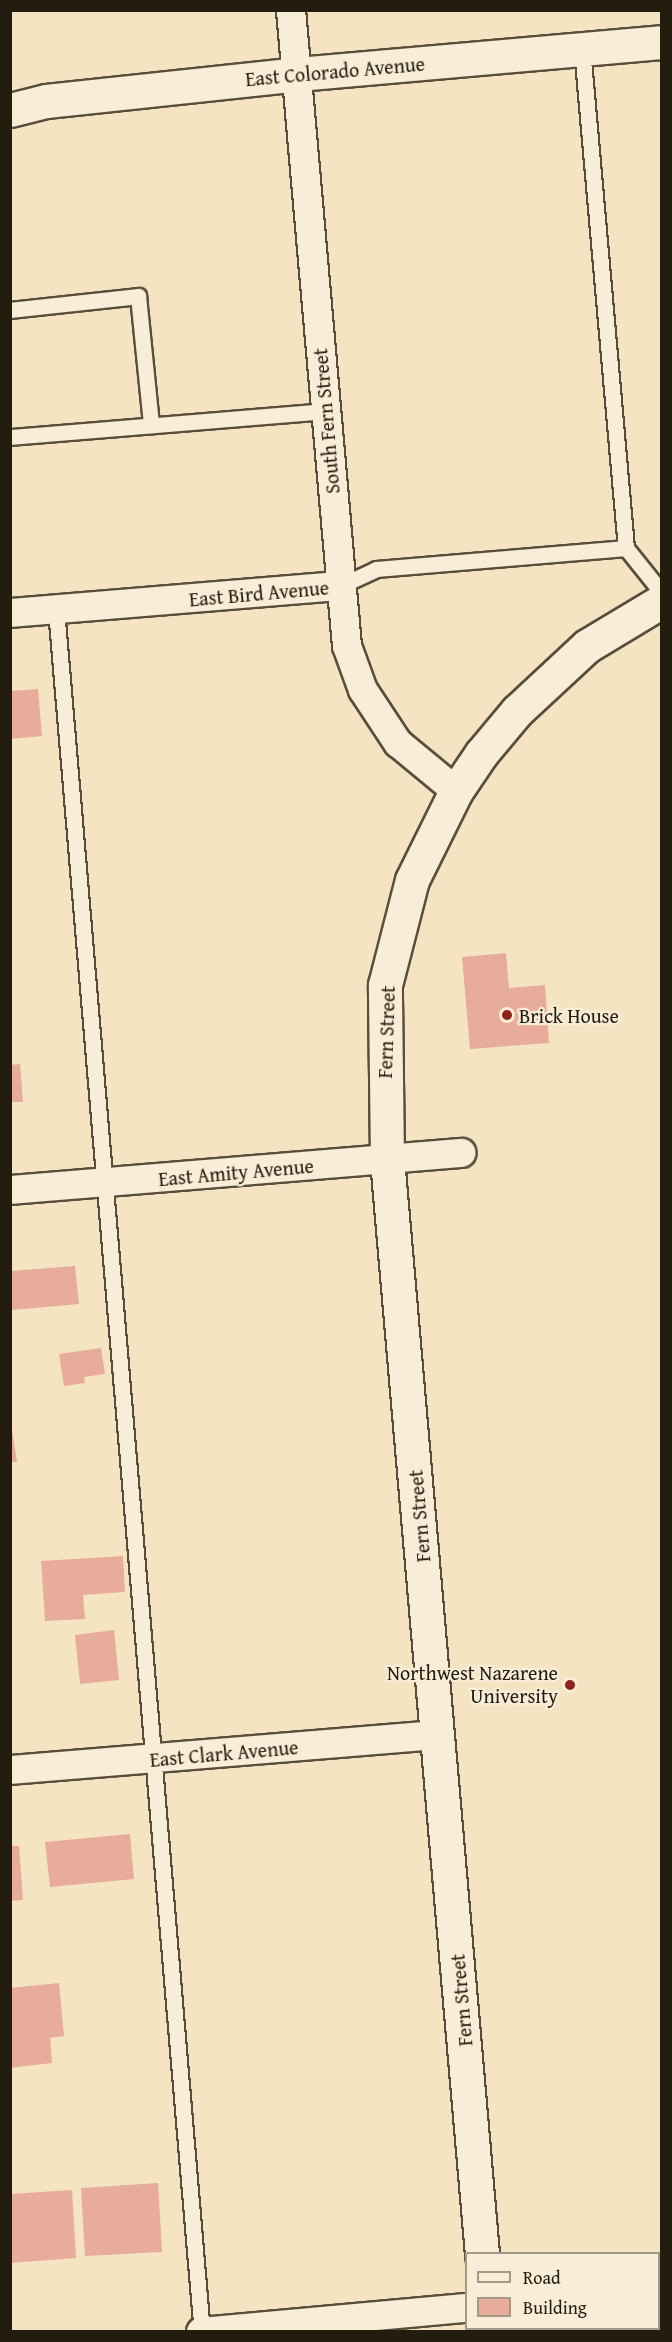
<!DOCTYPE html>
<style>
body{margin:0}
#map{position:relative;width:672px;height:2342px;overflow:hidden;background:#f4e4c1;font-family:"Gentium Book Plus",serif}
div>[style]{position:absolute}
.building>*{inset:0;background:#e7ad9a}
.roads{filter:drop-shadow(2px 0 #594e3c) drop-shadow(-2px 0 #594e3c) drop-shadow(0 2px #594e3c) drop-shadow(0 -2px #594e3c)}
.lane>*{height:15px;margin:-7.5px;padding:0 7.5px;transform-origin:7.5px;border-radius:7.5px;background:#f8edd7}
.street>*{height:28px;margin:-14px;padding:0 14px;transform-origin:14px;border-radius:14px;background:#f8edd7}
.secondary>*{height:33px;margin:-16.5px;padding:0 16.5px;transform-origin:16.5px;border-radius:16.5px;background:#f8edd7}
.dots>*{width:16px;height:16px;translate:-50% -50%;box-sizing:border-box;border:3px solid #f8edd7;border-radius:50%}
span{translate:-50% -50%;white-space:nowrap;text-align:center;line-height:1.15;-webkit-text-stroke:4.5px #f8edd7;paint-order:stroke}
.street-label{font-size:20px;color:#251c10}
.poi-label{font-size:20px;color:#251c10}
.left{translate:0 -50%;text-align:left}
.right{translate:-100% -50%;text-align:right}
.frame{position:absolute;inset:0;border:12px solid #251c10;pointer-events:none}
.legend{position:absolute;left:465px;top:2252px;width:195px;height:78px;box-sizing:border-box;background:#f8edd7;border:2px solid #a49987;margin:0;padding:8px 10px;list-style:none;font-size:18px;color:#251c10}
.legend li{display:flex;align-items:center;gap:12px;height:30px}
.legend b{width:30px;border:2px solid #a49987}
</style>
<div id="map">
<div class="building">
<div style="clip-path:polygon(38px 689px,42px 736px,10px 739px,10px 691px)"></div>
<div style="clip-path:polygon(506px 953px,509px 988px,545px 985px,549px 1043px,470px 1049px,462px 957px)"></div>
<div style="clip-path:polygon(20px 1064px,23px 1102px,10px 1102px,10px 1065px)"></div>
<div style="clip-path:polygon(75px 1266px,79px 1304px,12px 1310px,10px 1271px)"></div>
<div style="clip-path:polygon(101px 1348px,105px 1374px,84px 1377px,85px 1383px,64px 1386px,59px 1354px)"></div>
<div style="clip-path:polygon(10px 1417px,17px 1462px,10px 1462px)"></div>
<div style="clip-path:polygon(123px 1556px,125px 1592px,83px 1595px,85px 1619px,45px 1621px,41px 1561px)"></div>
<div style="clip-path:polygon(114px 1630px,119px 1680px,80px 1684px,75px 1635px)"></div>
<div style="clip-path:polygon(130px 1834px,134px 1879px,50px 1887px,45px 1842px)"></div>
<div style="clip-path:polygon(10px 1846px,19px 1846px,23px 1900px,10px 1901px)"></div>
<div style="clip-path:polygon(59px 1983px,64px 2036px,50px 2038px,52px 2063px,10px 2068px,10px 1988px)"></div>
<div style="clip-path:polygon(158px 2183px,162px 2252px,85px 2256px,81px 2188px)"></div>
<div style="clip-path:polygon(72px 2190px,76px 2258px,10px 2263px,10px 2194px)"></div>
</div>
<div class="roads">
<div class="lane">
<div style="left:582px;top:49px;width:501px;rotate:84.96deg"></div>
<div style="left:10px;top:310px;width:129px;rotate:-6.2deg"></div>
<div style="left:138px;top:296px;width:130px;rotate:84.2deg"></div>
<div style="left:10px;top:437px;width:316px;rotate:-4.7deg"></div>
<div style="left:340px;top:586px;width:40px;rotate:-25deg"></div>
<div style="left:376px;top:569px;width:251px;rotate:-4.8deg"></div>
<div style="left:626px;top:548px;width:58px;rotate:51.3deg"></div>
<div style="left:56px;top:609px;width:1729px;rotate:85.16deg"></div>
</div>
<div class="street">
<div style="left:291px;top:10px;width:638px;rotate:84.97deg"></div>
<div style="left:347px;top:646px;width:47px;rotate:70deg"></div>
<div style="left:363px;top:690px;width:64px;rotate:56.6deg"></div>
<div style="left:398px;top:743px;width:75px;rotate:39.6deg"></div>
<div style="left:10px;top:613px;width:331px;rotate:-4.7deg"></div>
<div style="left:10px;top:1190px;width:453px;rotate:-4.7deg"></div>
<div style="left:10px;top:1770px;width:429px;rotate:-4.7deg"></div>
<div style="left:658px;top:2305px;width:4px"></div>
<div style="left:201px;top:2332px;width:266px;rotate:-5.2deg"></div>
</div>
<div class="secondary">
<div style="left:10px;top:110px;width:37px;rotate:-14deg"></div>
<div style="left:46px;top:101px;width:252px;rotate:-6.1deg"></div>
<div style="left:297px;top:74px;width:366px;rotate:-5deg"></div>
<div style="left:482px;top:2254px;width:1098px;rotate:-94.96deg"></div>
<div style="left:387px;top:1160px;width:175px;rotate:-90.7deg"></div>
<div style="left:385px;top:985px;width:108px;rotate:-75.6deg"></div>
<div style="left:412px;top:880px;width:99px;rotate:-63.7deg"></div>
<div style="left:456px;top:791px;width:45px;rotate:-56deg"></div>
<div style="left:481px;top:754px;width:56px;rotate:-50.1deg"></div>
<div style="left:517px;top:711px;width:96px;rotate:-42.9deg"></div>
<div style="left:587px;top:646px;width:87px;rotate:-31deg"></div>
<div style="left:488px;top:2328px;width:4px;rotate:76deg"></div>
</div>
</div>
<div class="dots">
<div style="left:507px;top:1015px;background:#8f2418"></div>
<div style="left:570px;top:1685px;background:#8f2418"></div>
</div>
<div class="street-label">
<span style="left:335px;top:71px;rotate:-5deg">East Colorado Avenue</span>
<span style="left:326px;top:421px;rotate:-95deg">South Fern Street</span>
<span style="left:259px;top:593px;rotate:-5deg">East Bird Avenue</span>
<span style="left:386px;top:1032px;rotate:-88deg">Fern Street</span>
<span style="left:236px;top:1172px;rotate:-5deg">East Amity Avenue</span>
<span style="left:419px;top:1516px;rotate:-95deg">Fern Street</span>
<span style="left:224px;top:1753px;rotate:-5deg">East Clark Avenue</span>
<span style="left:461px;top:2000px;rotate:-95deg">Fern Street</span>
</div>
<div class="poi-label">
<span class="left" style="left:519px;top:1015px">Brick House</span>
<span class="right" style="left:558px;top:1684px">Northwest Nazarene<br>University</span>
</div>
<div class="frame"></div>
<ul class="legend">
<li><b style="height:8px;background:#f8edd7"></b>Road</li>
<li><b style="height:16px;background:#e7ad9a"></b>Building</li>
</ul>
</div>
